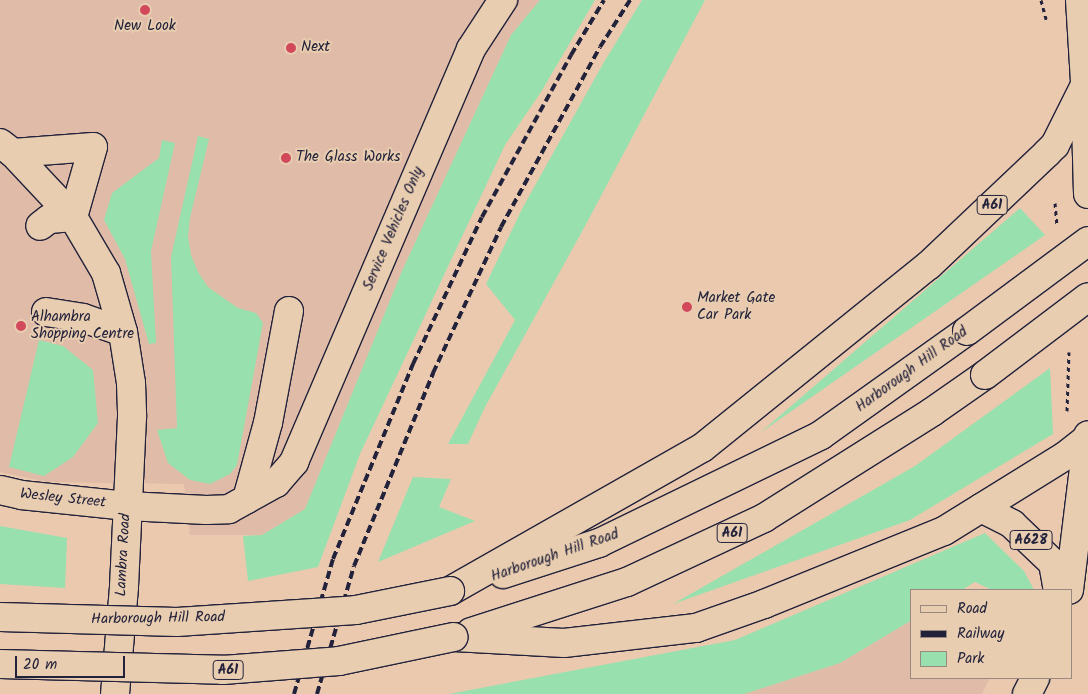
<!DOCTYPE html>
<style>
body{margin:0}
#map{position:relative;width:1088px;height:694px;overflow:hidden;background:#ebc9af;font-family:Kalam,sans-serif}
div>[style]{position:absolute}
.built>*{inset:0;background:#e0bba7}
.green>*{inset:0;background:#98e0ae}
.path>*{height:3px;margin-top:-1.5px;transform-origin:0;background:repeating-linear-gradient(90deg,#22223b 0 4px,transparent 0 8px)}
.roads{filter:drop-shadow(1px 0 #22223b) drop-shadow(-1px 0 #22223b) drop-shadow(0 1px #22223b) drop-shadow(0 -1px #22223b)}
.minor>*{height:28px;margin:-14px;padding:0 14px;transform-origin:14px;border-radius:14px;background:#e9cdb0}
.highway>*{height:28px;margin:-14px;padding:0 14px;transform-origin:14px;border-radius:14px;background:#e9cdb0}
.rail>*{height:4px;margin-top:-2px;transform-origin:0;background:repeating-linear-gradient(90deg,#22223b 0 8px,transparent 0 12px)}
.bridges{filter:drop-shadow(1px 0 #22223b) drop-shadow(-1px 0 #22223b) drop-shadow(0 1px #22223b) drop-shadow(0 -1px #22223b)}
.highway-bridge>*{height:28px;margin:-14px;padding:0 14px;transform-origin:14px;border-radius:14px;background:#e9cdb0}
.dots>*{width:14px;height:14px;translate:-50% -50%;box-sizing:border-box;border:2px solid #e9cdb0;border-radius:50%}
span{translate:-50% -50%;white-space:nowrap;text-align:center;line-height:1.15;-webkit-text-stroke:4px #e9cdb0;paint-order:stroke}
.shield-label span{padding:1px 4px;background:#e9cdb0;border:1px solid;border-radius:4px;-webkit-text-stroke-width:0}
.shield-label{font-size:14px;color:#22223b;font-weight:700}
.poi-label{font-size:15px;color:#22223b}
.left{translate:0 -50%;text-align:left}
.street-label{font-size:15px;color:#22223b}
.legend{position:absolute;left:910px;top:589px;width:162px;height:90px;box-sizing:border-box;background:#e9cdb0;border:1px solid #998981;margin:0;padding:6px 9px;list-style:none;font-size:15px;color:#22223b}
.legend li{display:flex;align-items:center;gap:10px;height:25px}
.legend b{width:25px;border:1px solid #998981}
.scale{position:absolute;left:15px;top:656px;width:110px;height:22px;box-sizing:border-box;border:2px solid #22223b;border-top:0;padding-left:6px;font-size:15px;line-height:18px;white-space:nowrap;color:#22223b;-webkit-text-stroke:4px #e9cdb0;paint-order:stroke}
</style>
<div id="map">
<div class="built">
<div style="clip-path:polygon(0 0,540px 0,511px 35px,402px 271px,305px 509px,262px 535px,190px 535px,184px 484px,46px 482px,0 472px)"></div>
<div style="clip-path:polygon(912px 620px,912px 678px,990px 678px,982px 694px,744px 694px,840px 663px)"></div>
</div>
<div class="green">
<div style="clip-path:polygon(540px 0,595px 0,541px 92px,505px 145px,360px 454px,318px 567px,248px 581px,243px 536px,262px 535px,305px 509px,402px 271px,511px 35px)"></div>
<div style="clip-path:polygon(642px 0,705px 0,584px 228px,485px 407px,468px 444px,448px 444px,515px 320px,486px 284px,523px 207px,604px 62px)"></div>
<div style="clip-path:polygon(198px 136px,209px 139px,190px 218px,188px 236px,191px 255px,198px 272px,208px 287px,238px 308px,256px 313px,263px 323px,237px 465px,230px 474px,210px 484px,190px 480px,168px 463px,157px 430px,177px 428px,171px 257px)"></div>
<div style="clip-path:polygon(162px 140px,175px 143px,151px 251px,156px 343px,149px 344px,125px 259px,104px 220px,112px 193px,159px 158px)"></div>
<div style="clip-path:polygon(1020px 208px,1045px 235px,760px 433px)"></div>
<div style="clip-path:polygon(39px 340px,63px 346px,93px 370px,98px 423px,73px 457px,44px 476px,9px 467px)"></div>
<div style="clip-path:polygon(1050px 368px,1053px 434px,910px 520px,673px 604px,915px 466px)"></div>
<div style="clip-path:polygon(413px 477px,451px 479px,439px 507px,475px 521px,378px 562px)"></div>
<div style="clip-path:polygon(0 526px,67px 538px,65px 588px,0 584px)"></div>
<div style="clip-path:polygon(985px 533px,1024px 571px,1034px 590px,992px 590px,975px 582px,962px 590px,912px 590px,912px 620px,840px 663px,744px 694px,449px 694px,735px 640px)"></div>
</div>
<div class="path">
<div style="left:1041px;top:0;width:20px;rotate:75deg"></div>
<div style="left:1055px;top:203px;width:21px;rotate:85deg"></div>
<div style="left:1067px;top:411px;width:59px;rotate:-88.1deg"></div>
</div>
<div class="roads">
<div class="minor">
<div style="left:1080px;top:0;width:82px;rotate:86.5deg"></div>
<div style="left:0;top:143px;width:16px;rotate:38deg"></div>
<div style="left:13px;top:153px;width:88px;rotate:46.8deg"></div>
<div style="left:73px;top:217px;width:65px;rotate:59.5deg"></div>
<div style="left:106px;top:273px;width:61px;rotate:73.9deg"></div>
<div style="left:123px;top:332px;width:52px;rotate:81.1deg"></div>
<div style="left:131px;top:383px;width:34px;rotate:88deg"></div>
<div style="left:132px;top:417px;width:170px;rotate:92.7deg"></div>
<div style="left:124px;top:587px;width:107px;rotate:94.8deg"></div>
<div style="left:13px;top:153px;width:80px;rotate:-4.3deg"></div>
<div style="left:93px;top:147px;width:73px;rotate:105.9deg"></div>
<div style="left:73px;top:217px;width:24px;rotate:175deg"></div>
<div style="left:49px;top:219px;width:11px;rotate:142deg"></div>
<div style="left:46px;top:312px;width:37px;rotate:9deg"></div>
<div style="left:83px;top:318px;width:42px;rotate:19.3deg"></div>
<div style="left:0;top:490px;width:22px;rotate:13deg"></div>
<div style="left:21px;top:495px;width:107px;rotate:5.9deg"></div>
<div style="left:127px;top:506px;width:79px;rotate:2.9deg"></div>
<div style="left:206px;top:510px;width:23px;rotate:-2deg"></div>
<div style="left:229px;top:509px;width:54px;rotate:-29deg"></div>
<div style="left:276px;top:483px;width:28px;rotate:-49deg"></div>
<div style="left:294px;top:462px;width:449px;rotate:-66.8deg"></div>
<div style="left:471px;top:49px;width:59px;rotate:-56.9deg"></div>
<div style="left:247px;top:499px;width:79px;rotate:-74.6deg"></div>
<div style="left:268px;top:423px;width:114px;rotate:-79.4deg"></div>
</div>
<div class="highway">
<div style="left:1085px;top:86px;width:108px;rotate:88.4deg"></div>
<div style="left:981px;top:508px;width:35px;rotate:27deg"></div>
<div style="left:1012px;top:524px;width:57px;rotate:43.6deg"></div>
<div style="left:1053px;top:563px;width:27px;rotate:80deg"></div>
<div style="left:503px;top:574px;width:101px;rotate:-17.9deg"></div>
<div style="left:599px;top:543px;width:247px;rotate:-25.9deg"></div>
<div style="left:821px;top:435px;width:179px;rotate:-35.5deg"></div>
<div style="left:1069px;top:590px;width:156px;rotate:-83deg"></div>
<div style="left:450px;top:591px;width:290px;rotate:-29.6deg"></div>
<div style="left:702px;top:448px;width:292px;rotate:-38.9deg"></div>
<div style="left:929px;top:265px;width:163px;rotate:-43.5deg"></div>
<div style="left:1047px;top:153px;width:11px;rotate:-45deg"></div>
<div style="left:1055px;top:145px;width:74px;rotate:-63.4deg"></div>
<div style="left:471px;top:632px;width:164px;rotate:-17.8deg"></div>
<div style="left:627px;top:582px;width:151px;rotate:-25deg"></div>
<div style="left:764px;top:518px;width:199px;rotate:-32.2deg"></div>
<div style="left:932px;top:412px;width:65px;rotate:-34.9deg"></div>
<div style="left:454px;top:637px;width:110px;rotate:3.1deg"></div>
<div style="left:564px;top:643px;width:133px;rotate:-6.5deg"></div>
<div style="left:696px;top:628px;width:72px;rotate:-19.4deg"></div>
<div style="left:764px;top:604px;width:194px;rotate:-22.1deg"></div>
<div style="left:944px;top:531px;width:142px;rotate:-31.8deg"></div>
<div style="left:1065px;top:456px;width:29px;rotate:-38deg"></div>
<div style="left:1027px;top:694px;width:18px;rotate:-63deg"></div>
</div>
</div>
<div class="rail">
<div style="left:294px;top:694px;width:141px;rotate:-73.9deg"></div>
<div style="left:333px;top:559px;width:211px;rotate:-67.7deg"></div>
<div style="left:413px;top:364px;width:162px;rotate:-64.9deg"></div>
<div style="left:482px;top:217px;width:185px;rotate:-61.2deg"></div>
<div style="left:571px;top:55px;width:64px;rotate:-59deg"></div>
<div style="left:317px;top:694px;width:133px;rotate:-73.9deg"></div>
<div style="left:354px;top:566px;width:209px;rotate:-67.7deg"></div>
<div style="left:433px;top:373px;width:161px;rotate:-65deg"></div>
<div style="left:501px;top:227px;width:205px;rotate:-61.2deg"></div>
<div style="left:600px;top:47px;width:56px;rotate:-57.4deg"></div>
</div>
<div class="bridges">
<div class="highway-bridge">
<div style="left:967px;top:331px;width:151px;rotate:-36.6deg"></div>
<div style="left:985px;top:375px;width:129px;rotate:-37.1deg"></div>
<div style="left:0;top:617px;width:177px;rotate:1.6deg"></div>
<div style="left:177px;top:622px;width:179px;rotate:-3.8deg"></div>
<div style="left:356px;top:610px;width:96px;rotate:-11.4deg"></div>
<div style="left:0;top:664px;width:223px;rotate:1.5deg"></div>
<div style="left:223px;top:670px;width:116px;rotate:-4.4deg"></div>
<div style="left:339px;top:661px;width:117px;rotate:-11.8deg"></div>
</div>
</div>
<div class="dots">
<div style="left:145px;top:10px;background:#d1495b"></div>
<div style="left:291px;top:48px;background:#d1495b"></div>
<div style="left:286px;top:158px;background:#d1495b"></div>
<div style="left:687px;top:307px;background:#d1495b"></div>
<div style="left:21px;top:326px;background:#d1495b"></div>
</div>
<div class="shield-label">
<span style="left:992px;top:205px">A61</span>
<span style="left:732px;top:533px">A61</span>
<span style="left:1031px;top:540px">A628</span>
<span style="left:228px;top:670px">A61</span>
</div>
<div class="poi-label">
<span style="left:145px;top:27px">New Look</span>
<span class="left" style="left:301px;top:48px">Next</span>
<span class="left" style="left:296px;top:158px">The Glass Works</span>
<span class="left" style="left:697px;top:307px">Market Gate<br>Car Park</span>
<span class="left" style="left:31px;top:326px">Alhambra<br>Shopping Centre</span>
</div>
<div class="street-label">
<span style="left:394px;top:229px;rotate:-67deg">Service Vehicles Only</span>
<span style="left:912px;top:370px;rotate:-36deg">Harborough Hill Road</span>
<span style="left:63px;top:499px;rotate:6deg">Wesley Street</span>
<span style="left:124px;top:555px;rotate:-87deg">Lambra Road</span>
<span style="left:555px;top:556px;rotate:-19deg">Harborough Hill Road</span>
<span style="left:158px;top:619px;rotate:-1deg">Harborough Hill Road</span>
</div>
<ul class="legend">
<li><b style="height:6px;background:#e9cdb0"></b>Road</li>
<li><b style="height:6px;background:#22223b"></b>Railway</li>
<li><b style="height:14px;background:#98e0ae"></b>Park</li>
</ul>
<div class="scale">20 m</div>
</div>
